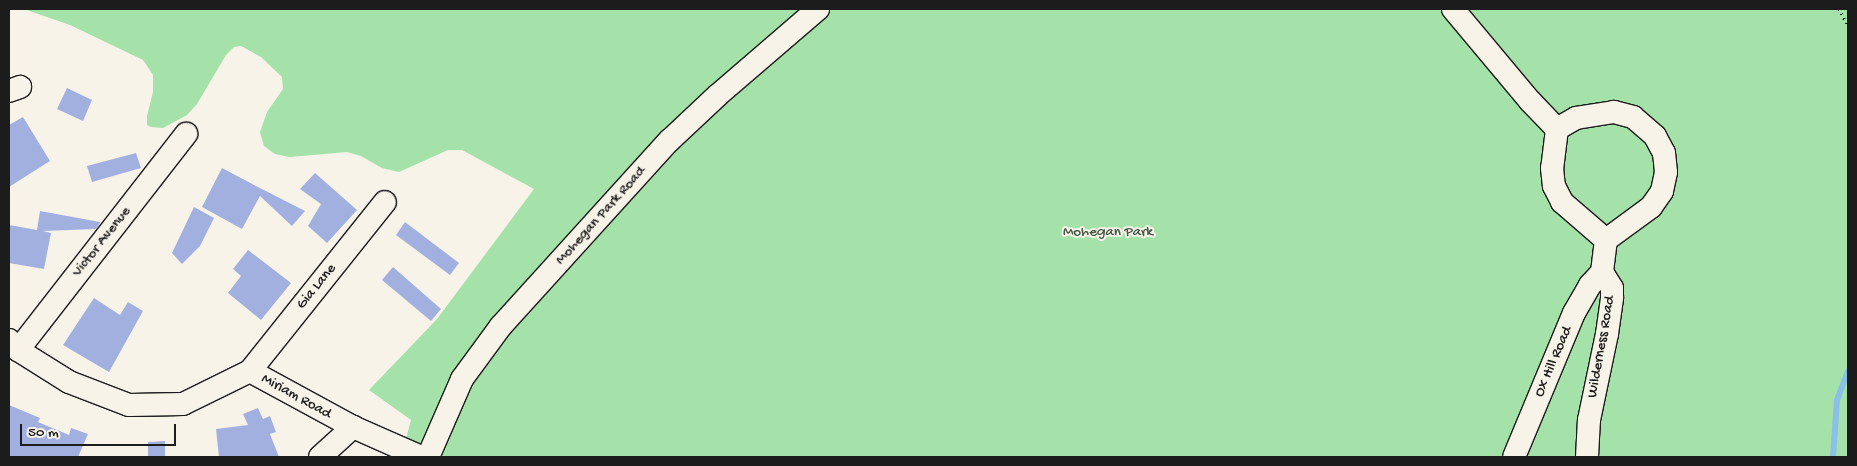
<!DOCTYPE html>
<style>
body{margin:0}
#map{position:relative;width:1857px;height:466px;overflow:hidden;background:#f7f3e8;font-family:"Gochi Hand",sans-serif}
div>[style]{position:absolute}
.green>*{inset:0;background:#a5e2a9}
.stream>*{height:6px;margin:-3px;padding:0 3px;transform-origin:3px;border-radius:3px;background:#8bc0e8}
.building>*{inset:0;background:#a2b0e0}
.path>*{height:3px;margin-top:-1.5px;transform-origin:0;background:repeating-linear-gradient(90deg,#1c1c1c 0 1px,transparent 0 5px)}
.roads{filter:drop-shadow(1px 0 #1c1c1c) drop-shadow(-1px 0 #1c1c1c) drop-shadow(0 1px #1c1c1c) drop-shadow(0 -1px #1c1c1c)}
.minor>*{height:22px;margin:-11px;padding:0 11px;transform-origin:11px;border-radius:11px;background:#f7f3e8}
span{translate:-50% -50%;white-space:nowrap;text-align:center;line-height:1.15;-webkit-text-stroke:4px #f7f3e8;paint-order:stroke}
.street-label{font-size:15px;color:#1c1c1c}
.park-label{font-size:15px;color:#455746}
.frame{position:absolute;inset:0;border:10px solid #1c1c1c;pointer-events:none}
.scale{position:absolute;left:20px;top:424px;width:156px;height:22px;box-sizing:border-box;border:2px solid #1c1c1c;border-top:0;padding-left:6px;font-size:15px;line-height:18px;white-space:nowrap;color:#1c1c1c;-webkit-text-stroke:4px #f7f3e8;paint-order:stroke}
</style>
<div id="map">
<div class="green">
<div style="clip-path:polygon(24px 9px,1848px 9px,1848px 457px,419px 457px,404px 446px,411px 420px,369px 390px,437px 319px,534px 189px,462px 150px,448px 150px,399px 172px,382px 168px,361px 156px,347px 152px,290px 157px,275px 154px,264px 146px,260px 132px,267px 112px,283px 89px,282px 77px,261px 57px,241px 46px,234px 47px,226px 55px,197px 104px,187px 115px,163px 128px,151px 127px,147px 125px,147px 116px,153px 92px,153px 75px,143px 60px,70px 25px)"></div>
</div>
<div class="stream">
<div style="left:1833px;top:457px;width:57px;rotate:-86deg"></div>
<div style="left:1837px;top:400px;width:31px;rotate:-69deg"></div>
</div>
<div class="building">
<div style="clip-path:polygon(67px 88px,92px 100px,83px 121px,57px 109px)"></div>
<div style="clip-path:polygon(23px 117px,50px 161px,9px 187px,9px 125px)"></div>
<div style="clip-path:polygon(136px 153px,141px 168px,92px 182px,87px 166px)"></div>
<div style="clip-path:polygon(222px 168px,258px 187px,305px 211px,292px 226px,260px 196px,242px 229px,202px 207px)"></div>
<div style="clip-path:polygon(315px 173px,357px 210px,327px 243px,308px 226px,321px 204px,300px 189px)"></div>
<div style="clip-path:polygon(194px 207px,214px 218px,200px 246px,182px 264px,172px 253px)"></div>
<div style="clip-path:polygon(40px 211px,100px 222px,100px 223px,96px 229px,43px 231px,51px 233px,44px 269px,9px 263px,9px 225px,37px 230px)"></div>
<div style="clip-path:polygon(405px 222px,459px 263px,450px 275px,396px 235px)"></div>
<div style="clip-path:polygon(248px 250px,291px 283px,261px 320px,228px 293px,241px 276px,233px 269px)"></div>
<div style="clip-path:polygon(393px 267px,441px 309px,431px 321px,382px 280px)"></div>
<div style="clip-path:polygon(94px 298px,120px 315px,128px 302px,143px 311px,109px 372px,63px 345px)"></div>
<div style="clip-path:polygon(9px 405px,40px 418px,38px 422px,69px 435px,71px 428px,88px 434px,78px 457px,9px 457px)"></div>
<div style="clip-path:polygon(258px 408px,263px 419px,270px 416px,276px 432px,270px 434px,279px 457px,219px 457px,216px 429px,248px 425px,243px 414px)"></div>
<div style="clip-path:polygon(165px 441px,165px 457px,148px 457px,148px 442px)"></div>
</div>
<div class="path">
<div style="left:1839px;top:9px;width:19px;rotate:62deg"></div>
</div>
<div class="roads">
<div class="minor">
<div style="left:1453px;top:9px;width:120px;rotate:50.1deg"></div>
<div style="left:1530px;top:101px;width:39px;rotate:46deg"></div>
<div style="left:9px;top:91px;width:12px;rotate:-20deg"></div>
<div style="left:9px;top:340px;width:13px;rotate:48deg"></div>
<div style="left:18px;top:350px;width:60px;rotate:32.1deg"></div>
<div style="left:69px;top:382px;width:64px;rotate:21deg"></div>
<div style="left:129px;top:405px;width:54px;rotate:-1.1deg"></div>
<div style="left:183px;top:404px;width:75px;rotate:-26.2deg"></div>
<div style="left:250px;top:371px;width:117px;rotate:28.5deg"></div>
<div style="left:353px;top:427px;width:74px;rotate:23.8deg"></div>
<div style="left:18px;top:350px;width:274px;rotate:-52.1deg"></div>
<div style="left:250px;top:371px;width:216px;rotate:-51.4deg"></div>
<div style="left:320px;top:457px;width:45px;rotate:-42.3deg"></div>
<div style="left:428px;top:457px;width:85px;rotate:-66.4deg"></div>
<div style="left:462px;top:379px;width:66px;rotate:-53.7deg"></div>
<div style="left:501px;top:326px;width:250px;rotate:-47.8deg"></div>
<div style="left:669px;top:141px;width:67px;rotate:-43.2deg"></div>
<div style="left:718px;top:95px;width:132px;rotate:-40.7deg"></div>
<div style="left:1514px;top:457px;width:156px;rotate:-67.4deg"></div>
<div style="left:1574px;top:313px;width:32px;rotate:-60deg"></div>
<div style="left:1590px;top:285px;width:18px;rotate:-47deg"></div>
<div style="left:1587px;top:457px;width:37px;rotate:-87deg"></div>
<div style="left:1589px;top:420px;width:88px;rotate:-78.2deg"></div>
<div style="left:1607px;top:334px;width:37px;rotate:-82deg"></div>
<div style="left:1612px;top:297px;width:9px;rotate:-90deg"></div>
<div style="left:1612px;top:288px;width:19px;rotate:-122deg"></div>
<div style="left:1602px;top:272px;width:32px;rotate:-83deg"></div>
<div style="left:1606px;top:240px;width:56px;rotate:-36.3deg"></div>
<div style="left:1651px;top:207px;width:19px;rotate:-55deg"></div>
<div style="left:1662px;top:191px;width:19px;rotate:-78deg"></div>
<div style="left:1666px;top:172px;width:19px;rotate:-96deg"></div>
<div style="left:1664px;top:153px;width:19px;rotate:-118deg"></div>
<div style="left:1655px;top:136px;width:29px;rotate:-139deg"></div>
<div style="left:1633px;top:117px;width:20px;rotate:-165deg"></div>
<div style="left:1614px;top:112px;width:38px;rotate:171deg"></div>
<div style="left:1576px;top:118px;width:22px;rotate:150deg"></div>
<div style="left:1557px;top:129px;width:39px;rotate:97deg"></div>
<div style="left:1552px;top:168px;width:18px;rotate:84deg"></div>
<div style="left:1554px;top:186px;width:18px;rotate:63deg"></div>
<div style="left:1562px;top:202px;width:58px;rotate:40.8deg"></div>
</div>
</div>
<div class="street-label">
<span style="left:601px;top:216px;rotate:-48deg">Mohegan Park Road</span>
<span style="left:102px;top:242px;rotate:-52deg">Victor Avenue</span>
<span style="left:317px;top:287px;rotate:-51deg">Gia Lane</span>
<span style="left:1602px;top:347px;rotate:-80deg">Wilderness Road</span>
<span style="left:1554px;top:362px;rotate:-67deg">Ox Hill Road</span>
<span style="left:296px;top:397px;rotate:29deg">Miriam Road</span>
</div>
<div class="park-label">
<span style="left:1108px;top:233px">Mohegan Park</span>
</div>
<div class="frame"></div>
<div class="scale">50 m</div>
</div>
